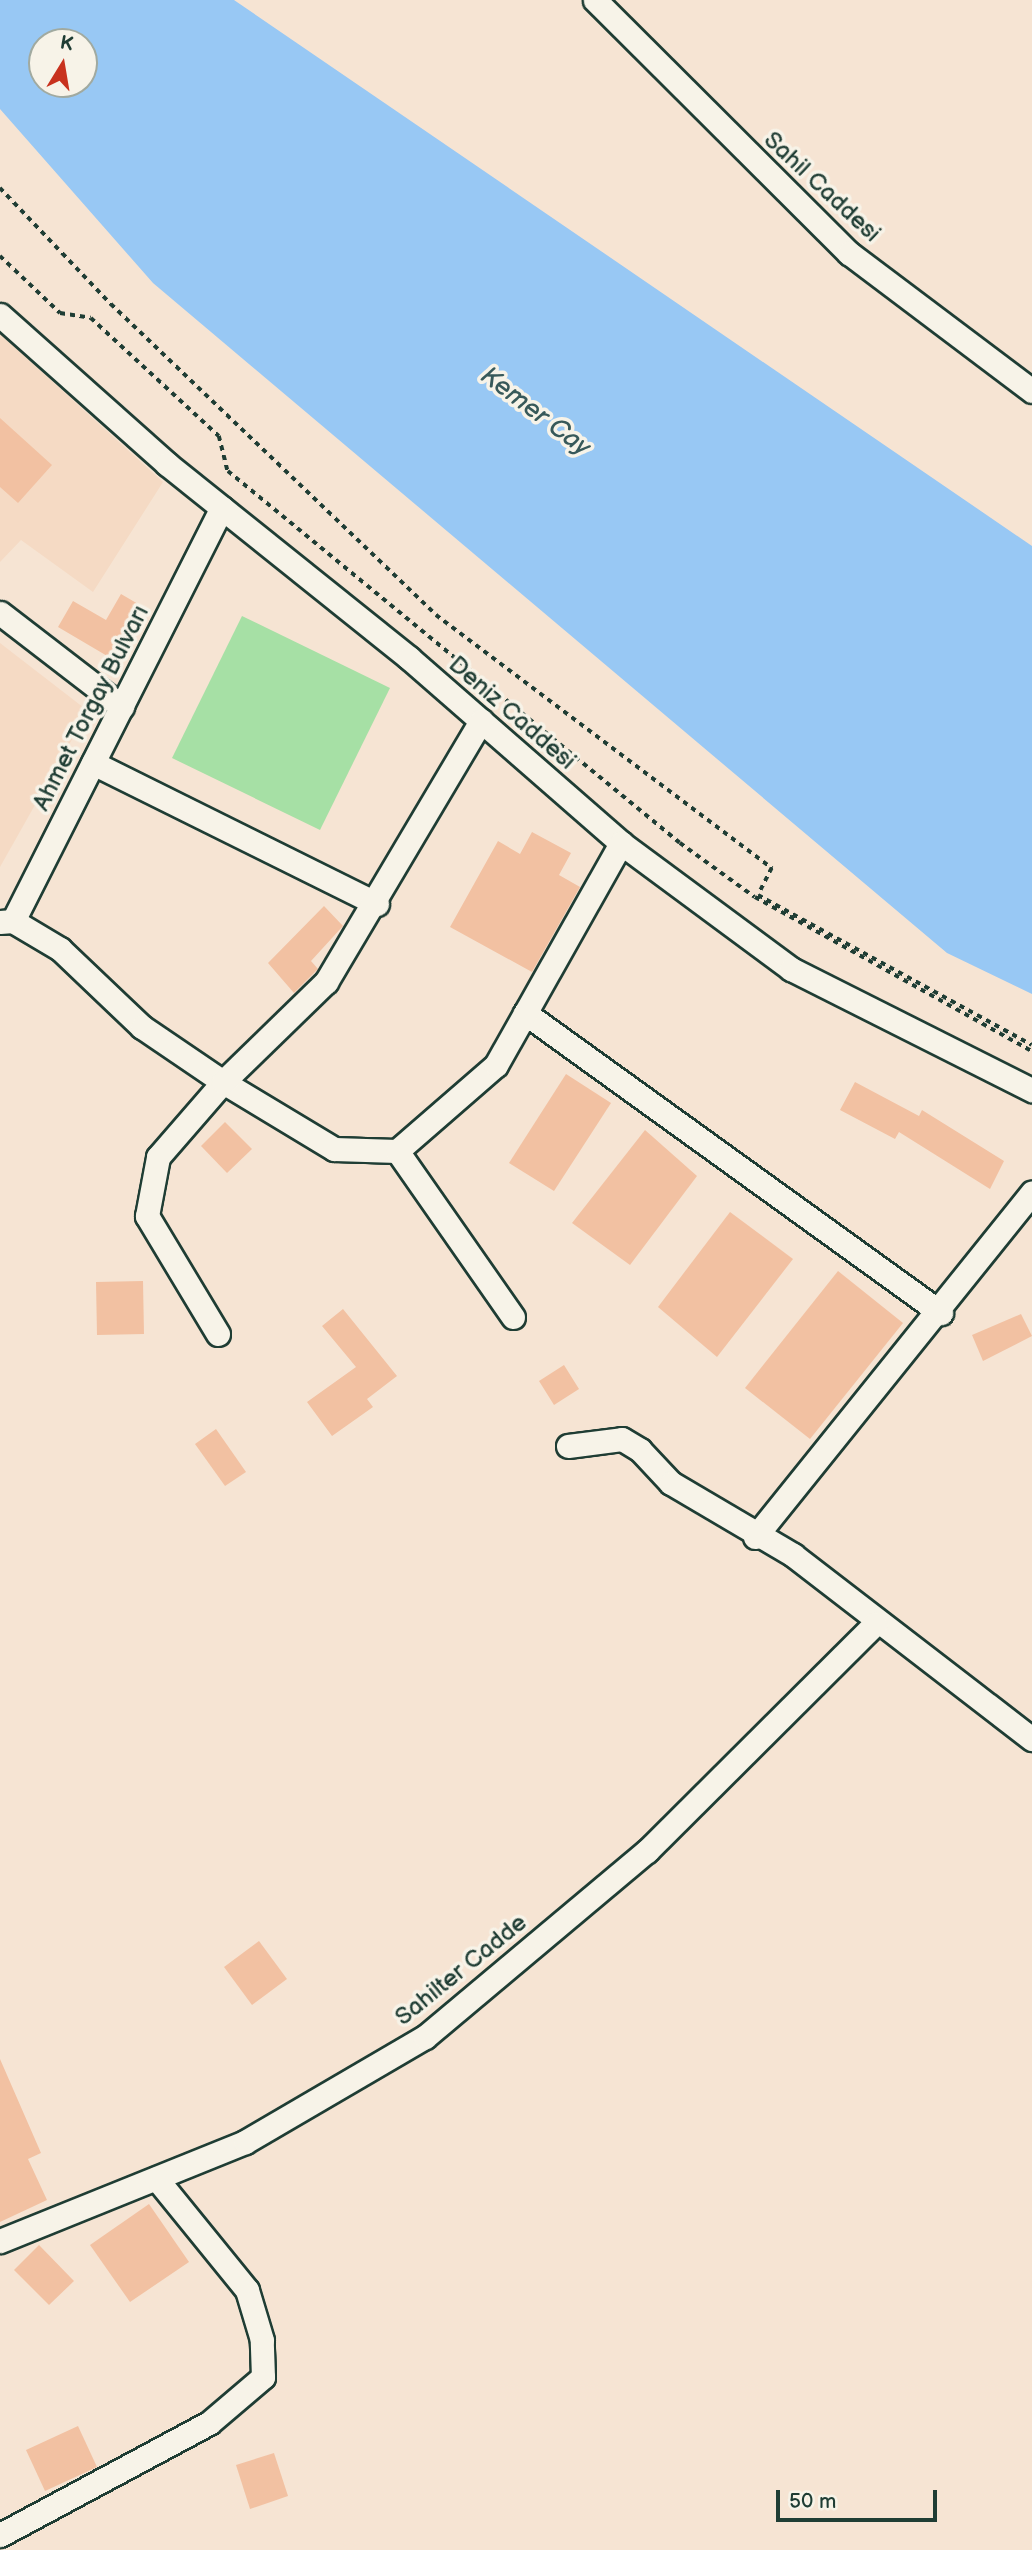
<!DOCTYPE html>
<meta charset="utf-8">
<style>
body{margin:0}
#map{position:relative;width:1032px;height:2550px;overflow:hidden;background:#f6e4d3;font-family:"Balsamiq Sans",sans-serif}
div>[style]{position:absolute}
.built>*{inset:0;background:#f5dac4}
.green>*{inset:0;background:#a6e0a5}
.water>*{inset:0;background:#98c8f4}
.building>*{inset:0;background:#f2c1a2}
.path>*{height:3.5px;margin-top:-1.75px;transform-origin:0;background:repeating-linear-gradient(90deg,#1f3d34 0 5px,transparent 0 10px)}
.roads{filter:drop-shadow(2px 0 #1f3d34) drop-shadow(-2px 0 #1f3d34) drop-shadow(0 2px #1f3d34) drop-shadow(0 -2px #1f3d34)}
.minor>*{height:23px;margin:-11.5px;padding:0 11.5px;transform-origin:11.5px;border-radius:11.5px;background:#f7f3e8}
span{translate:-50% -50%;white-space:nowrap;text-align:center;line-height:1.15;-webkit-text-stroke:7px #f7f3e8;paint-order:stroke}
.street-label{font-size:24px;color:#1f3d34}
.water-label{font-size:26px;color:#37595a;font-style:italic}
.north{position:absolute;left:28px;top:28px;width:70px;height:70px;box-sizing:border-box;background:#f7f3e8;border:2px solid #a1aaa0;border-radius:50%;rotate:11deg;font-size:19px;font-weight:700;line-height:28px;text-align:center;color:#1f3d34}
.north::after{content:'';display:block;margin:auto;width:24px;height:32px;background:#c8321e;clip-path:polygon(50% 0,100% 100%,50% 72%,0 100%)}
.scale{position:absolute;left:776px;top:2490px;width:161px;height:32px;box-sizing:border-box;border:4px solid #1f3d34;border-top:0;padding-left:9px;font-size:21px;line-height:24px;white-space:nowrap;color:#1f3d34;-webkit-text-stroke:5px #f7f3e8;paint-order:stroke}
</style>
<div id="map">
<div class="built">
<div style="clip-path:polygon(0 334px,163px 482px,93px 592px,21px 540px,0 562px)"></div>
<div style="clip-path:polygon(0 643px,88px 711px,0 867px)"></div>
</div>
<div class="green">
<div style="clip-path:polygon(242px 616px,390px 688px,320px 830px,172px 758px)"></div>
</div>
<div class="water">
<div style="clip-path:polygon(evenodd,0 0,234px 0,1032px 546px,1032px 994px,947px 953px,153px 283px,0 109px,0 0,42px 42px,84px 42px,84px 84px,42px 84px,42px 42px)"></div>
</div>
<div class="building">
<div style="clip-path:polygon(0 418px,52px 465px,18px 503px,0 487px)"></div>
<div style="clip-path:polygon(121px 594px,145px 608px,114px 660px,58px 627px,73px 601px,106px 620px)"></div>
<div style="clip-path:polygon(532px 832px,571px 853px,559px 875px,580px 887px,532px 972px,450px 927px,498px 841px,520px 854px)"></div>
<div style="clip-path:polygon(324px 906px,343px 926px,311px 961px,318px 969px,294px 993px,268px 963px)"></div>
<div style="clip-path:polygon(566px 1074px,611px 1103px,554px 1191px,509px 1163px)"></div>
<div style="clip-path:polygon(855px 1082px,919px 1116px,922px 1110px,1004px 1161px,990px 1189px,899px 1132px,895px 1139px,840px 1110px)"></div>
<div style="clip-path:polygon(225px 1122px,252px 1149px,227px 1173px,201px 1146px)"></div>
<div style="clip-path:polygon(645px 1130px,697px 1176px,630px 1265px,572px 1223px)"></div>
<div style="clip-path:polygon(730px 1212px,793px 1259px,717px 1357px,658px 1307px)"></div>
<div style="clip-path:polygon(838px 1271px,903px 1323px,810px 1439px,745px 1388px)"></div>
<div style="clip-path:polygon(143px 1281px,144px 1334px,97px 1335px,96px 1282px)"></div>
<div style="clip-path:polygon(343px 1309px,397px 1376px,367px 1399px,373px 1407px,332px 1436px,307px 1402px,356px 1367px,322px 1326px)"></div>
<div style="clip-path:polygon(1021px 1314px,1032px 1336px,983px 1361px,972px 1335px)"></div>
<div style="clip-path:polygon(564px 1365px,579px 1389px,554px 1405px,539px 1381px)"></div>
<div style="clip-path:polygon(216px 1429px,246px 1472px,225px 1486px,195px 1444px)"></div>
<div style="clip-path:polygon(259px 1941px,287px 1979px,252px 2005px,224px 1967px)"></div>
<div style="clip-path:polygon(0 2059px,41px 2153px,28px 2159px,47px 2200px,0 2222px)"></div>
<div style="clip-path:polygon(149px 2204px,189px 2262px,130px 2302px,90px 2245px)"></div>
<div style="clip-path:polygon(39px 2245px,74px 2281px,49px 2305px,14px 2270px)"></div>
<div style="clip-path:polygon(78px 2426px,97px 2467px,45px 2491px,26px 2450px)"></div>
<div style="clip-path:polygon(274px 2453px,288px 2496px,250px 2509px,236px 2465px)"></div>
</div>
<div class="path">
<div style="left:0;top:188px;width:161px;rotate:46.3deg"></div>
<div style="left:111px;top:304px;width:450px;rotate:43.7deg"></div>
<div style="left:436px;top:615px;width:421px;rotate:37deg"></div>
<div style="left:772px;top:868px;width:30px;rotate:117deg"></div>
<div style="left:758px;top:895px;width:312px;rotate:28.7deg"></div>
<div style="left:0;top:256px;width:83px;rotate:43.5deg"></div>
<div style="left:60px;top:313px;width:31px;rotate:9deg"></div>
<div style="left:91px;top:318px;width:174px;rotate:42.7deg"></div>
<div style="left:219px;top:436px;width:36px;rotate:76deg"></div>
<div style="left:228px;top:471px;width:585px;rotate:39.45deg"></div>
<div style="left:680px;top:843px;width:92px;rotate:35.8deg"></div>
<div style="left:755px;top:897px;width:317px;rotate:29.1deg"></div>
</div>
<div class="roads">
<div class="minor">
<div style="left:595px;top:0;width:359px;rotate:44.9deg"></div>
<div style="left:849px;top:253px;width:229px;rotate:37deg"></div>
<div style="left:0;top:315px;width:224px;rotate:41.7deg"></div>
<div style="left:167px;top:464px;width:310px;rotate:38.7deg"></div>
<div style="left:409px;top:658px;width:281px;rotate:41.1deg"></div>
<div style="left:621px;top:843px;width:212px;rotate:36.5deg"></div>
<div style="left:791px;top:969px;width:270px;rotate:26.7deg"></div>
<div style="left:0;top:613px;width:154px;rotate:37.6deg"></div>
<div style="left:93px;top:763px;width:317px;rotate:26.4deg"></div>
<div style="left:13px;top:921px;width:55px;rotate:30.8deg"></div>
<div style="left:60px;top:949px;width:113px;rotate:43.6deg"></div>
<div style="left:142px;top:1027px;width:98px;rotate:34.2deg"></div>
<div style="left:223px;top:1082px;width:130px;rotate:31.1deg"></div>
<div style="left:334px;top:1149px;width:63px;rotate:1.8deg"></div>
<div style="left:0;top:922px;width:13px;rotate:-4deg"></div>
<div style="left:13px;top:921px;width:463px;rotate:-63.2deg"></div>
<div style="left:525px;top:1013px;width:513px;rotate:35.8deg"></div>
<div style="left:513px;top:1317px;width:203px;rotate:-124.9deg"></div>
<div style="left:397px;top:1151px;width:131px;rotate:-41deg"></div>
<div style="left:496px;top:1065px;width:255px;rotate:-60.6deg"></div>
<div style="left:218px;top:1334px;width:138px;rotate:-121deg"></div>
<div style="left:147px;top:1216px;width:60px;rotate:-79.4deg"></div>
<div style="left:158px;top:1157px;width:99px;rotate:-49.1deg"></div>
<div style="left:223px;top:1082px;width:144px;rotate:-44.2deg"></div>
<div style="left:326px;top:982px;width:304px;rotate:-59.3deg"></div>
<div style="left:568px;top:1446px;width:54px;rotate:-7.4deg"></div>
<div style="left:622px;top:1439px;width:21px;rotate:31deg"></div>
<div style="left:640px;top:1450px;width:45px;rotate:46.8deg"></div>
<div style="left:671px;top:1483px;width:142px;rotate:30.5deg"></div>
<div style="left:793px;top:1555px;width:302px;rotate:37.6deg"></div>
<div style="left:755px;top:1537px;width:442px;rotate:-51.2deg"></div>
<div style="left:0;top:2241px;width:264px;rotate:-22deg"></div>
<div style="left:245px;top:2142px;width:208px;rotate:-30.3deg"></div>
<div style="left:425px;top:2037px;width:290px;rotate:-40deg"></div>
<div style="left:647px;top:1851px;width:322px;rotate:-44.9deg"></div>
<div style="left:0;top:2535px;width:237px;rotate:-28.2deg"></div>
<div style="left:209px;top:2423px;width:71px;rotate:-40.4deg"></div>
<div style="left:263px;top:2377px;width:37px;rotate:-92deg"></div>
<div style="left:262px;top:2340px;width:52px;rotate:-106.7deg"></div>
<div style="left:247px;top:2290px;width:144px;rotate:-129.1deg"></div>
</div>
</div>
<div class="street-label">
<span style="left:822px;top:187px;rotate:43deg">Sahil Caddesi</span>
<span style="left:91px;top:708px;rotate:-63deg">Ahmet Torgay Bulvarı</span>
<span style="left:512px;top:713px;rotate:41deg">Deniz Caddesi</span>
<span style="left:461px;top:1970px;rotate:-39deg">Sahilter Cadde</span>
</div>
<div class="water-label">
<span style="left:535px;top:412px;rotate:37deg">Kemer Cay</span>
</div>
<div class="north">K</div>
<div class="scale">50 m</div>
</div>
